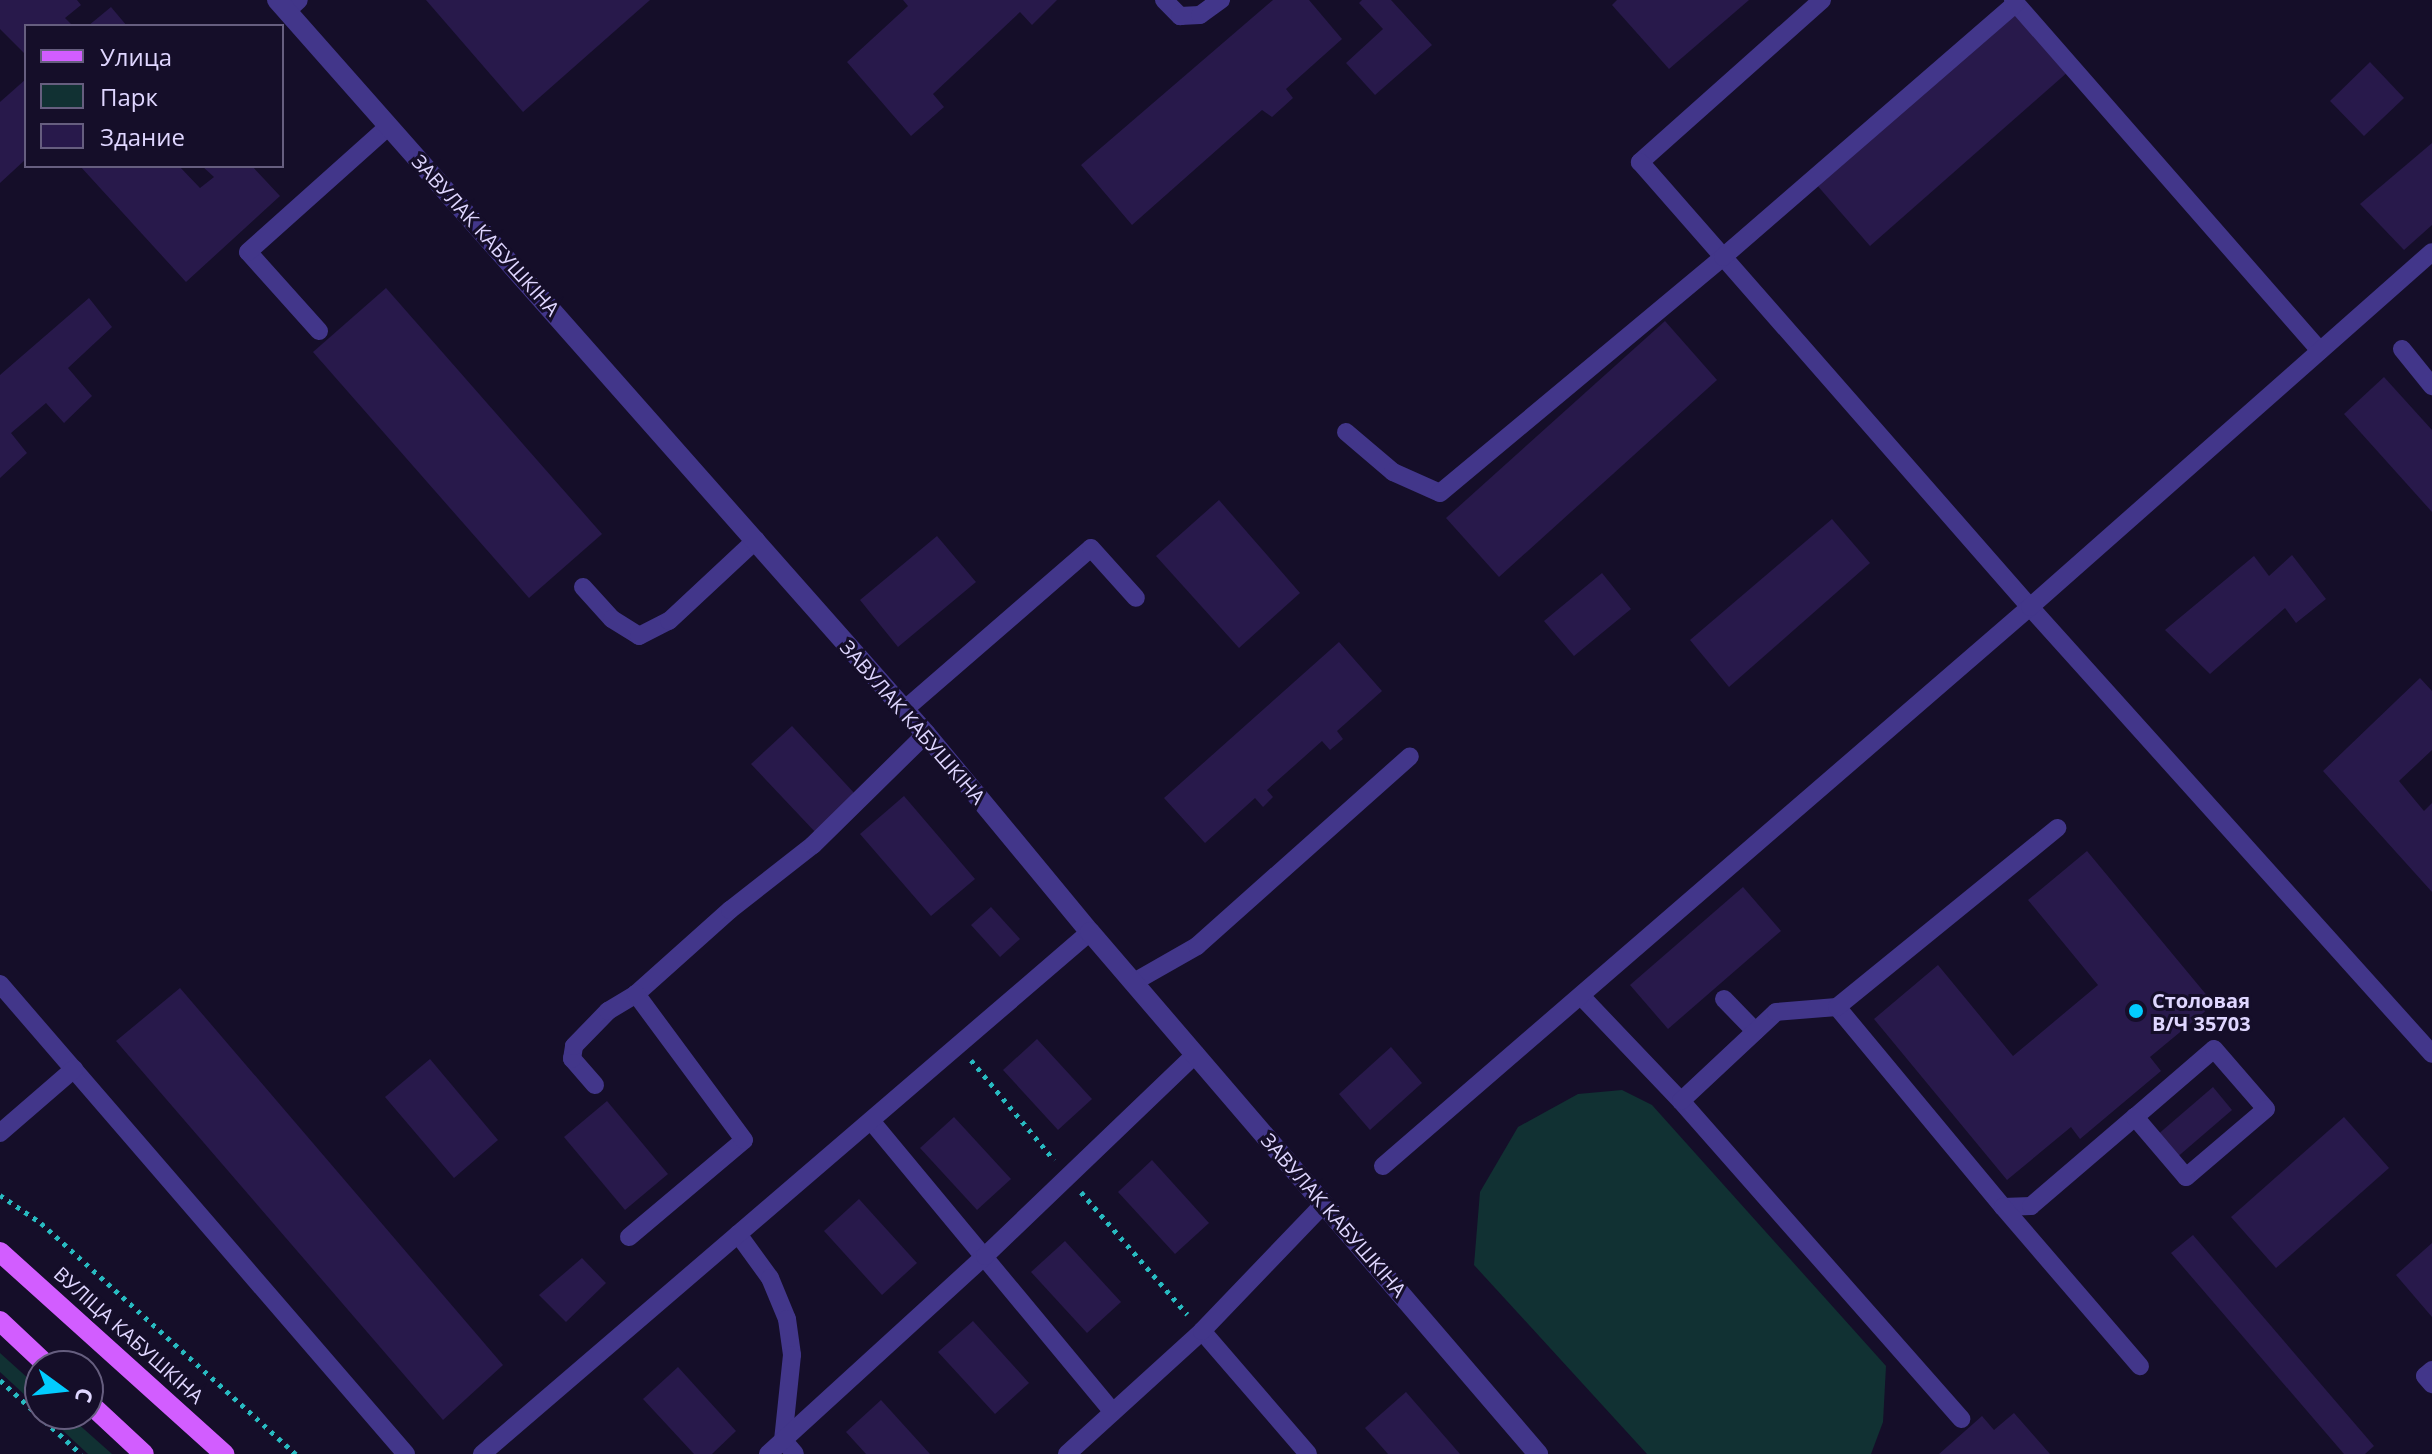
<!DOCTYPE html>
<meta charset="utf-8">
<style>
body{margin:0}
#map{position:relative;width:2432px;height:1454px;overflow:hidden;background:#150e29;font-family:"Open Sans",sans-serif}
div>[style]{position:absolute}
.green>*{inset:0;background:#113133}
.building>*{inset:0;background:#28194b}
.path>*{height:5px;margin-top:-2.5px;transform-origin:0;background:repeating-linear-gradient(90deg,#28bbc1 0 4px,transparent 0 10px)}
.service>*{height:18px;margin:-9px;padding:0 9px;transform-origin:9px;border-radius:9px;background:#42368a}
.minor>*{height:20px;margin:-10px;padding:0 10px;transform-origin:10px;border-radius:10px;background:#42368a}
.primary>*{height:20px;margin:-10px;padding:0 10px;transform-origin:10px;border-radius:10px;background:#d25dff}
.dots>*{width:22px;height:22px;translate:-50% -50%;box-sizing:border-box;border:4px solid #150e29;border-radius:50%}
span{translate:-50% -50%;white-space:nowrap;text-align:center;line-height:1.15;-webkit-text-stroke:6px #150e29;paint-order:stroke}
.street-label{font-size:20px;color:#dfd6ff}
.poi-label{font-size:20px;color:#dfd6ff;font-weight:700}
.left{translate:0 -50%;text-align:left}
.legend{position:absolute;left:24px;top:24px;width:260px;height:144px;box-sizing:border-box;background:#150e29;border:2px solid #665e7f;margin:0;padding:10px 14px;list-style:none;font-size:24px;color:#dfd6ff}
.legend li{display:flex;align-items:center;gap:16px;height:40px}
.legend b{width:40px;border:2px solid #665e7f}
.north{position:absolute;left:24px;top:1350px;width:80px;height:80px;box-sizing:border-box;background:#150e29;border:2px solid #665e7f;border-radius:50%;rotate:105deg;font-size:22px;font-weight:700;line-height:32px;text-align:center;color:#dfd6ff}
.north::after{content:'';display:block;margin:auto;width:28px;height:36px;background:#02ccff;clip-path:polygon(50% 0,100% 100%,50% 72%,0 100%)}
</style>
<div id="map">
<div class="green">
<div style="clip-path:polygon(1622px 1090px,1652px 1105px,1886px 1366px,1883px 1422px,1871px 1454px,1647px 1454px,1474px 1265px,1480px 1192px,1518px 1127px,1578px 1094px)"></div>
<div style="clip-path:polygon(0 1353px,40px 1389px,40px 1409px,0 1372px)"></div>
<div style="clip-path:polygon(45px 1414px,67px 1414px,112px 1454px,88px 1454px)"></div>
</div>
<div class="building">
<div style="clip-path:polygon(0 0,77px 0,81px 5px,65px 18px,73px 26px,26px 26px,26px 55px,0 29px)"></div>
<div style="clip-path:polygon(426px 0,650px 0,523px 112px)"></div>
<div style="clip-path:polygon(903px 0,1057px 0,1032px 25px,1020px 12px,933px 94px,944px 107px,911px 136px,847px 62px,908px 6px)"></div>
<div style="clip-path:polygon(1273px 0,1309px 0,1342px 39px,1286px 89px,1293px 98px,1272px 117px,1262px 110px,1132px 225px,1081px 165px)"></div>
<div style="clip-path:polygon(1362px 0,1391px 0,1432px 45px,1375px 95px,1346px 63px,1383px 29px,1359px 3px)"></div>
<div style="clip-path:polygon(1617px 0,1749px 0,1669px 69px,1612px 5px)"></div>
<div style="clip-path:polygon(111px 7px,127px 26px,88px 26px)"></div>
<div style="clip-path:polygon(2015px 9px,2069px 71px,1870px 246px,1816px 184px)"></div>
<div style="clip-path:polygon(2370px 62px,2404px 98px,2364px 136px,2330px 101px)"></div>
<div style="clip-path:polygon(26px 79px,26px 159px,0 183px,0 102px)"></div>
<div style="clip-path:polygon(2432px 143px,2432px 225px,2404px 250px,2360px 204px)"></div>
<div style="clip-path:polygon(80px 166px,179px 166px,200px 188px,214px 177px,202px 166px,252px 166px,280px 196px,186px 282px)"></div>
<div style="clip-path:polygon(386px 288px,602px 534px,529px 598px,313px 352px)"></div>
<div style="clip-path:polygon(89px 298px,112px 327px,68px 368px,92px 396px,64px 423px,46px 403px,11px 433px,27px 453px,0 478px,0 375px)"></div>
<div style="clip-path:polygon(1665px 321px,1717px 380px,1499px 577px,1446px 518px)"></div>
<div style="clip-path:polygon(2384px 377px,2432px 430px,2432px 512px,2344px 414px)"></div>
<div style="clip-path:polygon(1219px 500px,1300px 593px,1239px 648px,1156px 556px)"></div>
<div style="clip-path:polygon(1832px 519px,1870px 563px,1729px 687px,1690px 640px)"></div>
<div style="clip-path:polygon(937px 536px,976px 582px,898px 647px,860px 600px)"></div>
<div style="clip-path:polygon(2292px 555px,2326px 599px,2296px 623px,2285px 608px,2210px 674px,2165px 630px,2254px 556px,2269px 576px)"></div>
<div style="clip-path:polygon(1602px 573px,1631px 609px,1574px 656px,1544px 621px)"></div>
<div style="clip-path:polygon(1339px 642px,1382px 691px,1337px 731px,1343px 739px,1330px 750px,1322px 741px,1267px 790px,1273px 797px,1263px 807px,1255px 798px,1205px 843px,1164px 798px)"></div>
<div style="clip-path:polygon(2420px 678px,2432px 691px,2432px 750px,2399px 781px,2424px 811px,2432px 803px,2432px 892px,2323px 771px)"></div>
<div style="clip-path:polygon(792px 726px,856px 795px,817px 834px,751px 764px)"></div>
<div style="clip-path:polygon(904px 796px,975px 879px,931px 916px,860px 834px)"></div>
<div style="clip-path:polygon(2087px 851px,2214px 1004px,2150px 1057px,2161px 1071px,2080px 1139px,2071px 1127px,2007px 1180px,1874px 1019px,1938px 965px,2013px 1056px,2098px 985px,2028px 900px)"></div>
<div style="clip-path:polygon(1743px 887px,1781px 931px,1668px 1029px,1630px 985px)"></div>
<div style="clip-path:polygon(991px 907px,1020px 939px,1000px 957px,971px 925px)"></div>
<div style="clip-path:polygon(180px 988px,503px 1365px,443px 1420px,116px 1041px)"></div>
<div style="clip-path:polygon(1037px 1039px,1092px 1099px,1058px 1130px,1003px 1070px)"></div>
<div style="clip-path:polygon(1391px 1047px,1422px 1083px,1370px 1130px,1339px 1094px)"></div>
<div style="clip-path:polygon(430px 1059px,498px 1140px,454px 1178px,385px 1097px)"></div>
<div style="clip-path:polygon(2213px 1087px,2232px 1110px,2175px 1159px,2156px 1136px)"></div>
<div style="clip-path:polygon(607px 1101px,668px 1174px,625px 1210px,564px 1137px)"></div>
<div style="clip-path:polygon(954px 1117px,1011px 1179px,977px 1210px,920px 1148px)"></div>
<div style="clip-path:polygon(2344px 1117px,2389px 1168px,2276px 1268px,2231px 1217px)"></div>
<div style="clip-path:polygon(1152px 1160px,1209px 1223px,1175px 1254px,1118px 1192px)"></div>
<div style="clip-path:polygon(859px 1199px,917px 1263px,882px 1295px,824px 1231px)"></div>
<div style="clip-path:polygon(2193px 1235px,2374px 1446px,2365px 1454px,2344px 1454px,2171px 1253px)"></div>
<div style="clip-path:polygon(1065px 1241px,1121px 1302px,1087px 1333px,1031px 1272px)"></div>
<div style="clip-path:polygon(2432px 1243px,2432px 1317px,2396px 1275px)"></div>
<div style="clip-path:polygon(582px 1258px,606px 1283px,566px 1322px,539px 1295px)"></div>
<div style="clip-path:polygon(973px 1321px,1029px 1383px,995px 1414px,938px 1352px)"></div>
<div style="clip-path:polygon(678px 1367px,736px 1431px,712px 1454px,694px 1454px,643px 1399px)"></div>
<div style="clip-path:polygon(1406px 1392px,1460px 1454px,1388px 1454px,1365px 1428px)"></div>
<div style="clip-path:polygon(881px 1400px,930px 1454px,866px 1454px,846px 1432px)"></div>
<div style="clip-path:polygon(2014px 1413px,2050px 1454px,1939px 1454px,1982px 1416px,1994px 1430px)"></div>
</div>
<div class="path">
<div style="left:971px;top:1060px;width:130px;rotate:50.3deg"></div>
<div style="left:1081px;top:1192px;width:162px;rotate:49deg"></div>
<div style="left:0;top:1195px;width:50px;rotate:34.3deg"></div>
<div style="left:41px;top:1223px;width:344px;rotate:42.2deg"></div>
<div style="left:0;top:1380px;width:110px;rotate:42.4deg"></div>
</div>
<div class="service">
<div style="left:1164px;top:0;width:23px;rotate:45deg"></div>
<div style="left:1180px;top:16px;width:20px;rotate:-3deg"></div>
<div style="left:1200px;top:15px;width:26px;rotate:-36deg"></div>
<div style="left:1822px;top:0;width:244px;rotate:138.3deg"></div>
<div style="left:1640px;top:162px;width:592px;rotate:48.77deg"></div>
<div style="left:2030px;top:607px;width:601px;rotate:48.03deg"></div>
<div style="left:2013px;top:0;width:466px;rotate:48.8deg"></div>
<div style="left:287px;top:11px;width:16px;rotate:-43deg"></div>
<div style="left:319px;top:331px;width:106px;rotate:-131.9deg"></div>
<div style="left:248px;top:252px;width:189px;rotate:-41.8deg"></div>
<div style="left:2402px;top:349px;width:48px;rotate:51deg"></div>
<div style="left:1346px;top:432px;width:62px;rotate:40.4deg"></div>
<div style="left:1393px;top:472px;width:51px;rotate:24.1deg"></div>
<div style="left:1440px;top:493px;width:368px;rotate:-39.8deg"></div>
<div style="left:1723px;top:257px;width:388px;rotate:-40.9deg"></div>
<div style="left:583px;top:587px;width:43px;rotate:47.8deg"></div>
<div style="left:612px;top:619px;width:32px;rotate:32deg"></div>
<div style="left:639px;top:636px;width:34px;rotate:-27deg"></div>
<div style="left:669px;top:621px;width:119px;rotate:-43deg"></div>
<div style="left:904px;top:710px;width:247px;rotate:-40.9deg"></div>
<div style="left:1091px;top:548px;width:67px;rotate:48deg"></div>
<div style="left:1134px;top:982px;width:73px;rotate:-29.7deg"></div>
<div style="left:1197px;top:946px;width:285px;rotate:-41.7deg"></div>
<div style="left:0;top:984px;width:621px;rotate:49.18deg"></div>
<div style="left:1581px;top:996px;width:145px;rotate:46.4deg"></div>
<div style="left:1681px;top:1101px;width:424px;rotate:48.6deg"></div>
<div style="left:1724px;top:999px;width:45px;rotate:45.9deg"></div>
<div style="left:1837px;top:1007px;width:260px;rotate:50.3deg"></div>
<div style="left:2003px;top:1207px;width:28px;rotate:-2deg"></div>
<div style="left:2031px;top:1206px;width:137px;rotate:-40.6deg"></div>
<div style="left:2135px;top:1117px;width:104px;rotate:-40.7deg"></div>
<div style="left:2214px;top:1049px;width:79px;rotate:49.1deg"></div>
<div style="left:2266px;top:1109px;width:105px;rotate:139.6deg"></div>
<div style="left:2186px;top:1177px;width:79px;rotate:-130.4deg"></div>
<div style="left:595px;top:1085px;width:35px;rotate:-131deg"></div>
<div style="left:572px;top:1059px;width:13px;rotate:-81deg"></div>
<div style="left:574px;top:1046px;width:49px;rotate:-45.8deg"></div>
<div style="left:608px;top:1011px;width:33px;rotate:-31deg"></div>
<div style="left:636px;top:994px;width:126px;rotate:-41.8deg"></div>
<div style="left:730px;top:910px;width:105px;rotate:-38.1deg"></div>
<div style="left:813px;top:845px;width:158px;rotate:-44.5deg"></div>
<div style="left:1681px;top:1101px;width:130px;rotate:-43.1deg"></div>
<div style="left:1776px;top:1012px;width:61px;rotate:-4.7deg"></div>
<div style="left:1837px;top:1007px;width:284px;rotate:-39.1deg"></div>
<div style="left:872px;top:1122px;width:377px;rotate:50.3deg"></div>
<div style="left:0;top:1133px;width:98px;rotate:-40.9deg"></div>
<div style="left:1383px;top:1166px;width:855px;rotate:-40.83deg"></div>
<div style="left:2030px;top:607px;width:536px;rotate:-41.45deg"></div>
<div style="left:2003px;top:1207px;width:210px;rotate:49.3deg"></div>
<div style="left:738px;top:1234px;width:54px;rotate:54deg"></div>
<div style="left:770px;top:1278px;width:44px;rotate:67.5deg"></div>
<div style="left:787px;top:1319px;width:36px;rotate:82deg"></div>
<div style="left:792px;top:1355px;width:85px;rotate:96deg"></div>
<div style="left:783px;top:1440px;width:18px;rotate:49deg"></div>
<div style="left:629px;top:1237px;width:150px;rotate:-40.1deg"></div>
<div style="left:744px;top:1140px;width:182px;rotate:-126.5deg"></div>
<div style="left:1202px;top:1331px;width:162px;rotate:49.2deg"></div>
<div style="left:2432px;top:1370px;width:9px;rotate:139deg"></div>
<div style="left:2425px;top:1376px;width:11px;rotate:49deg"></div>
<div style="left:482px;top:1454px;width:801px;rotate:-40.65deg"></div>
<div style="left:768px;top:1454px;width:294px;rotate:-42.4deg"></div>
<div style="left:985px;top:1256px;width:292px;rotate:-43.8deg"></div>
<div style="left:1067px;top:1454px;width:183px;rotate:-42.3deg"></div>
<div style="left:1202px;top:1331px;width:176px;rotate:-46.2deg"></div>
</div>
<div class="minor">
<div style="left:277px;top:0;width:980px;rotate:48.52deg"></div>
<div style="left:926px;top:734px;width:257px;rotate:50.4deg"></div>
<div style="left:1090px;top:932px;width:688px;rotate:49.36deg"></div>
</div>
<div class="primary">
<div style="left:0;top:1252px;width:302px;rotate:42deg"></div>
<div style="left:0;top:1321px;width:66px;rotate:43.2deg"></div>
<div style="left:88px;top:1402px;width:76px;rotate:42.9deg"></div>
</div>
<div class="dots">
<div style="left:2136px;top:1011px;background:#02ccff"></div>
</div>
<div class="street-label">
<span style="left:486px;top:235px;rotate:48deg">ЗАВУЛАК КАБУШКІНА</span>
<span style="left:913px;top:722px;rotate:49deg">ЗАВУЛАК КАБУШКІНА</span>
<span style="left:1334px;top:1215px;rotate:49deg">ЗАВУЛАК КАБУШКІНА</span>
<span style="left:129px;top:1335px;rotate:42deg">ВУЛІЦА КАБУШКІНА</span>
</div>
<div class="poi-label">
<span class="left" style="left:2152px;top:1012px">Столовая<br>В/Ч 35703</span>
</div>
<ul class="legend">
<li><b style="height:10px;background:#d25dff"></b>Улица</li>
<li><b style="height:22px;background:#113133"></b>Парк</li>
<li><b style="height:22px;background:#28194b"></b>Здание</li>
</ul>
<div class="north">С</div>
</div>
